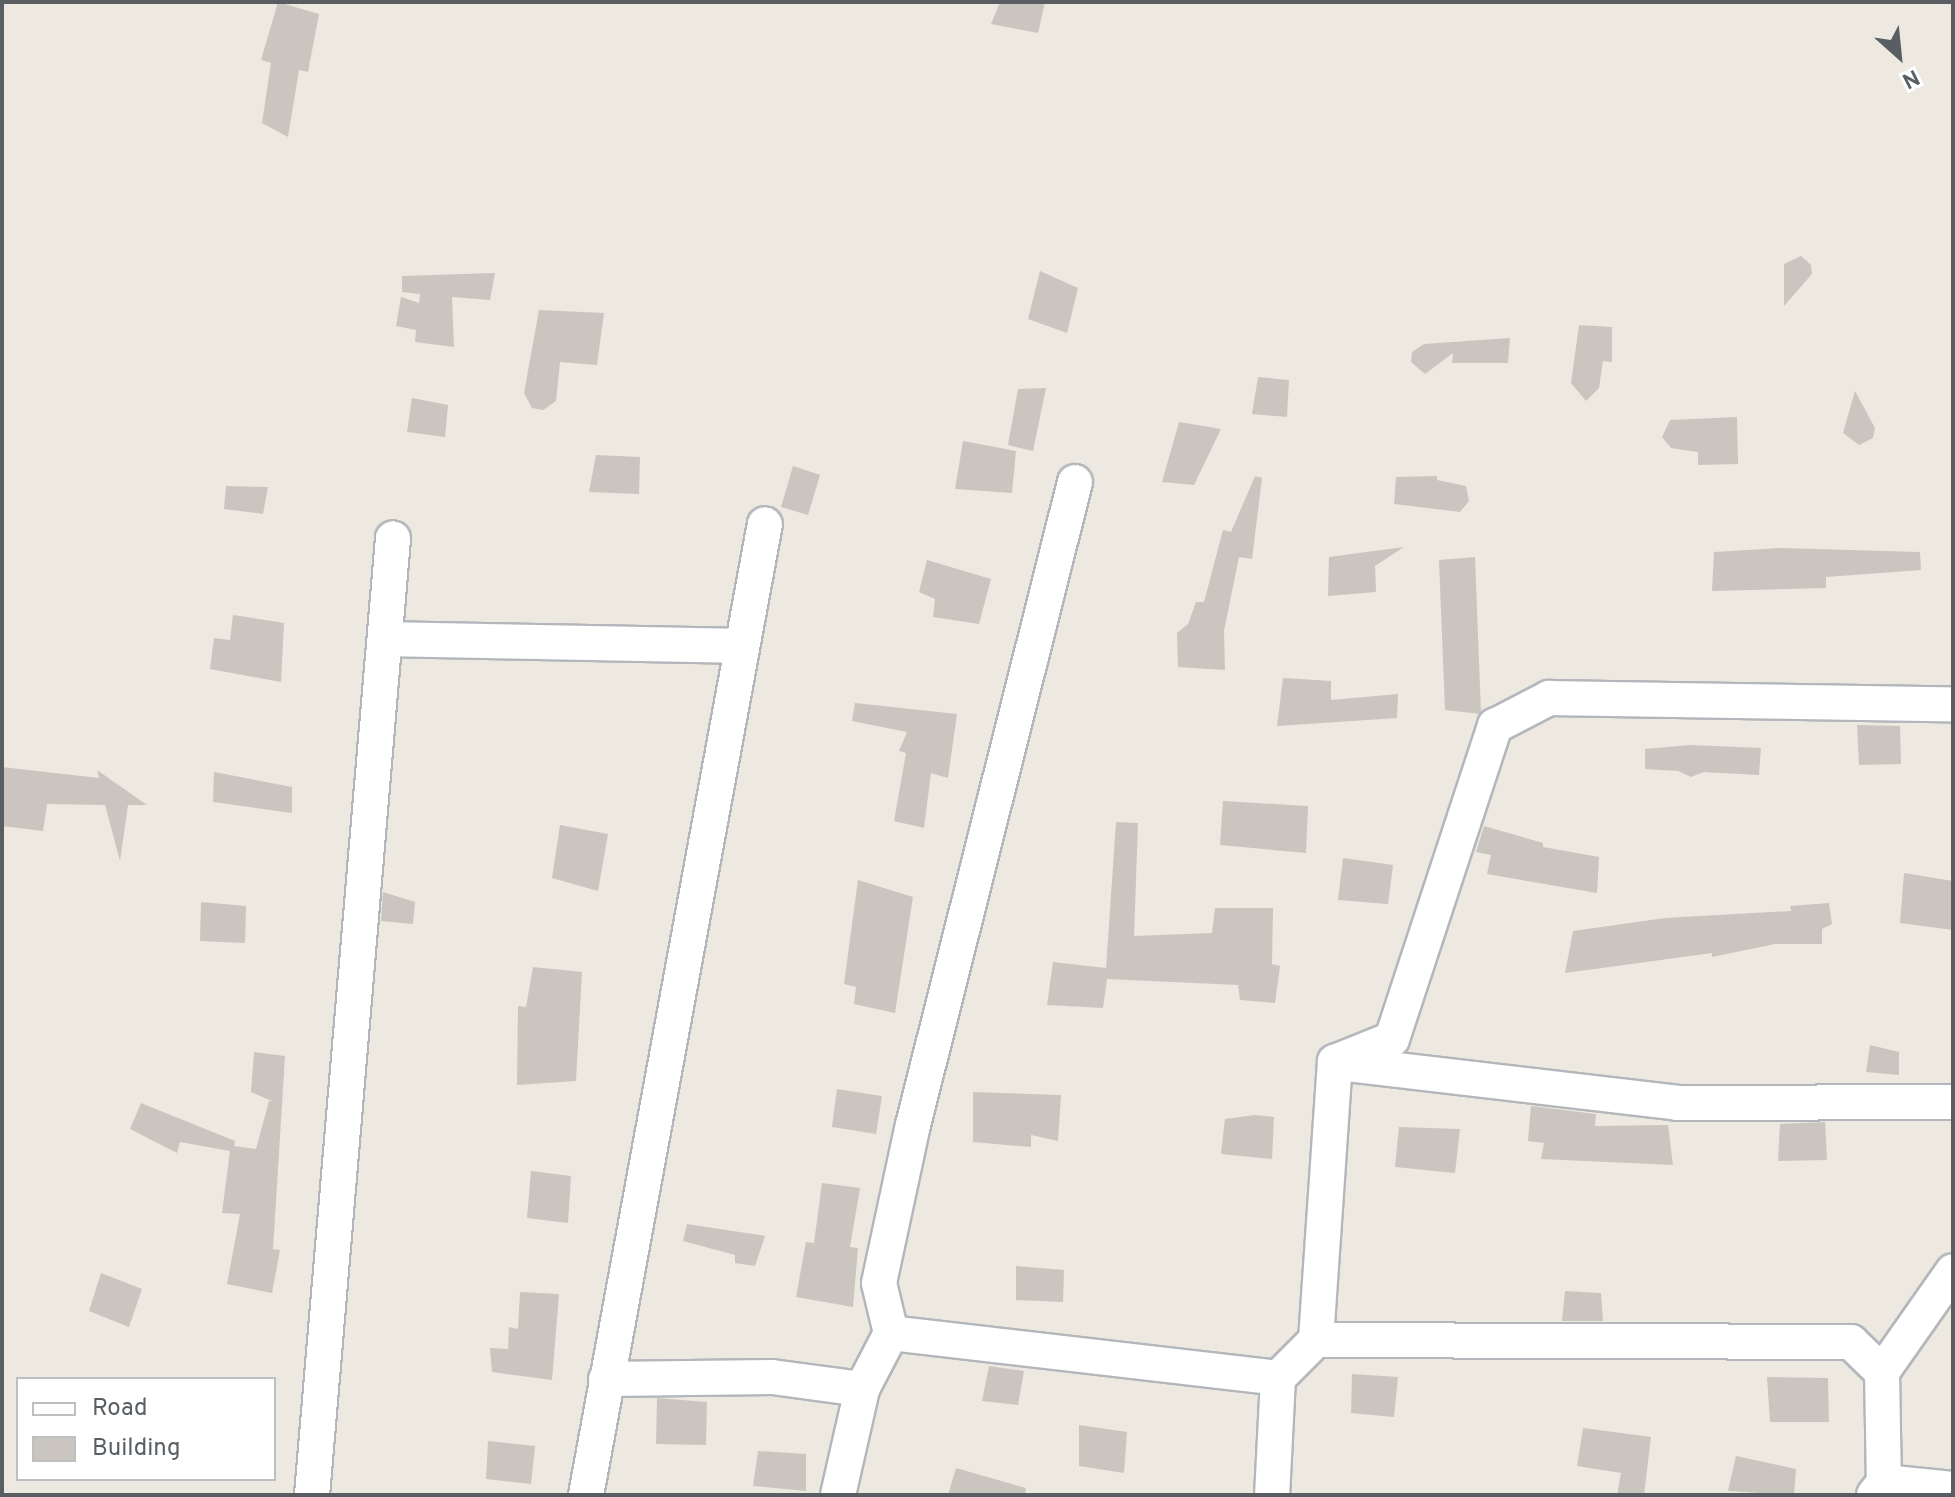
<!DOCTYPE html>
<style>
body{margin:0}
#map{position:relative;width:1955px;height:1497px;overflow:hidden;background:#ede8e0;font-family:Overpass,sans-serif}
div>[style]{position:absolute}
.building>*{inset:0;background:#cac5bf}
.roads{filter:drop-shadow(2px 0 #b3b7bc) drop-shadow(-2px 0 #b3b7bc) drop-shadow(0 2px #b3b7bc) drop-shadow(0 -2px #b3b7bc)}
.street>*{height:34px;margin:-17px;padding:0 17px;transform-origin:17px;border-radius:17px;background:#fff}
span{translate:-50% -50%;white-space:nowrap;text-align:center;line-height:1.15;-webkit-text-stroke:8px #fff;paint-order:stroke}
.frame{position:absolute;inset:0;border:4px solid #595e62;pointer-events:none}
.legend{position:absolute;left:16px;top:1377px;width:260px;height:104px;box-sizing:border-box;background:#fff;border:2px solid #bdbfc0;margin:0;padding:10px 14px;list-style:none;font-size:24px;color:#595e62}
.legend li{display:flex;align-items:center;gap:16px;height:40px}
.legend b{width:40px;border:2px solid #bdbfc0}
.north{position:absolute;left:1859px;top:16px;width:80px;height:80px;-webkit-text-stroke:6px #fff;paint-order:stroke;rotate:153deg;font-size:22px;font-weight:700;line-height:32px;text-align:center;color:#595e62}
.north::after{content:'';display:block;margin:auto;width:28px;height:36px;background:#595e62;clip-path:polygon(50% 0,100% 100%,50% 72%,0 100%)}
</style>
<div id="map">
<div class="building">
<div style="clip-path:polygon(278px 2px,319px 14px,308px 72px,299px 70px,288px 137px,262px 123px,271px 63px,261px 60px)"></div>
<div style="clip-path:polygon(1000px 2px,1045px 2px,1038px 33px,991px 24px)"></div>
<div style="clip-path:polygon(1801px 256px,1811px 265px,1812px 274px,1784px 306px,1784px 264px)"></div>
<div style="clip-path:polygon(1040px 271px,1078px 288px,1067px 333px,1028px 319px)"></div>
<div style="clip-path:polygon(495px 273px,490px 300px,452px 297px,454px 347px,415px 342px,416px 330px,396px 326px,401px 297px,419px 303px,420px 294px,402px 292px,402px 276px)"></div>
<div style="clip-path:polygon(539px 310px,604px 313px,597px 365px,560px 362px,556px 401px,543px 410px,532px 408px,524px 393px)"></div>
<div style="clip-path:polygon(1579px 325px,1612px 327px,1612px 362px,1603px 361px,1599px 388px,1586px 401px,1571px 383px)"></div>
<div style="clip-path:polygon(1510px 338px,1508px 363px,1452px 363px,1453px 353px,1425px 374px,1411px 362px,1412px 352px,1424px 344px)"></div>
<div style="clip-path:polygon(1258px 377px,1289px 380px,1287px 417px,1252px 414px)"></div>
<div style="clip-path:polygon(1046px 388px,1033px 451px,1008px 445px,1018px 389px)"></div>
<div style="clip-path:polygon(1855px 391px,1875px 428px,1873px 438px,1859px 445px,1843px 433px)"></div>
<div style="clip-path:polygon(412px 398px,448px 405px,445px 437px,407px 432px)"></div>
<div style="clip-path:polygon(1737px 417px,1738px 464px,1698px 465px,1698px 452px,1671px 448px,1662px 437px,1670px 420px)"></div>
<div style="clip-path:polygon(1179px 422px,1221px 429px,1194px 485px,1162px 482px)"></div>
<div style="clip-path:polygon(963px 441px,1016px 451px,1012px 493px,955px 489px)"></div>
<div style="clip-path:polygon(596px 455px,640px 457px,639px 494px,589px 492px)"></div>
<div style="clip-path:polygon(793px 466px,820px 475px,808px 515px,781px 507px)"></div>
<div style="clip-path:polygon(1255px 476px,1262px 478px,1252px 559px,1239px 557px,1224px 631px,1225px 670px,1178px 667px,1177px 633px,1188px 624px,1196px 602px,1204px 602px,1223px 530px,1231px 532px)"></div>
<div style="clip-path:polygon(1437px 476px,1437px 480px,1466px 486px,1469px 501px,1460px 512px,1394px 504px,1396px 477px)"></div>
<div style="clip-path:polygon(226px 486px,268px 487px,263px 514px,224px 509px)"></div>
<div style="clip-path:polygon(1404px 547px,1375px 566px,1376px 592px,1328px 596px,1329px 557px)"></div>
<div style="clip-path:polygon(1781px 548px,1920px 552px,1921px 570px,1826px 577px,1826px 588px,1712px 591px,1714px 552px)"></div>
<div style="clip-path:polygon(1475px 557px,1481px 714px,1445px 710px,1439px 560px)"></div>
<div style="clip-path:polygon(927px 560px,991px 579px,979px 624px,933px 617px,935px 599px,919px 592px)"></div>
<div style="clip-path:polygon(233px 615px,284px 623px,281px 682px,210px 669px,214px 638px,230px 640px)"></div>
<div style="clip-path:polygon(1283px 678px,1331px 681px,1331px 700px,1398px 694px,1397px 718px,1277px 726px)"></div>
<div style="clip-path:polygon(855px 703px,957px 714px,948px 778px,931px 773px,924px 828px,894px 821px,906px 753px,899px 751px,907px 732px,852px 721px)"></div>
<div style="clip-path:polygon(1857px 725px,1900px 726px,1901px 764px,1859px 765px)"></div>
<div style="clip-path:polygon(1690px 745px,1761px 748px,1759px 775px,1704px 772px,1691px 777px,1678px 771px,1645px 769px,1645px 749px)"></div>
<div style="clip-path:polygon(2px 767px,99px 778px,97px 770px,147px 805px,128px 805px,120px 861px,105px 805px,47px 804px,43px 831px,2px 826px)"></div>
<div style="clip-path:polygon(214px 772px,292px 787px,292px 813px,213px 802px)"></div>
<div style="clip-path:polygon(1223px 801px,1308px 806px,1306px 853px,1220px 845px)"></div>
<div style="clip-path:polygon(1116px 822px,1138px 823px,1134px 936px,1212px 933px,1215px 908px,1273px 908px,1272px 964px,1280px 966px,1275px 1003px,1240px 1000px,1238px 985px,1107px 979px,1103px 1008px,1047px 1005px,1053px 962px,1106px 968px)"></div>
<div style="clip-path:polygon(560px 825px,608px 834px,598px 891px,552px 878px)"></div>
<div style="clip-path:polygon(1484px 826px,1543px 843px,1543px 847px,1599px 857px,1597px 893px,1487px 874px,1491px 855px,1476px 852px)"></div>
<div style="clip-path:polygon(1343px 858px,1393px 865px,1388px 904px,1338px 900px)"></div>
<div style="clip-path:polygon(1904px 873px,1953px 881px,1953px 930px,1900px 923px)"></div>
<div style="clip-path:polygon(858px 880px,913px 897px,895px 1013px,854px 1004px,856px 987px,844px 984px)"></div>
<div style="clip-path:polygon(383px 892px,415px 902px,413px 924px,381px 921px)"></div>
<div style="clip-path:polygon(201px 902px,246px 906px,245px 943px,200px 941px)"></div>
<div style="clip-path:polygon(1829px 903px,1832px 924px,1822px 929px,1822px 944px,1775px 944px,1712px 957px,1712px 953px,1565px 973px,1573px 931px,1665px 918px,1791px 911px,1790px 906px)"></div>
<div style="clip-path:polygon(533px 967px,582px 972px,576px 1081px,517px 1085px,518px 1006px,526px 1007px)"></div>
<div style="clip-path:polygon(1870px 1045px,1899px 1052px,1899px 1075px,1866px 1072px)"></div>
<div style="clip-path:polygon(254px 1052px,285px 1056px,273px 1249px,280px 1250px,272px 1293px,227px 1284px,240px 1214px,222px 1213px,230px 1151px,180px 1142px,177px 1153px,130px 1129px,141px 1103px,235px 1141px,234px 1146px,256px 1149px,269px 1101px,274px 1102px,251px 1092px)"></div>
<div style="clip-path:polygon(837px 1089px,882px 1096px,876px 1134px,832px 1127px)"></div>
<div style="clip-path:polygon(973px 1092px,1061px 1095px,1058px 1141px,1031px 1135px,1031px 1147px,973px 1142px)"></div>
<div style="clip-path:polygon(1531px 1106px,1596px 1114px,1595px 1126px,1668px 1125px,1673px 1165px,1541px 1159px,1544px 1143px,1528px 1141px)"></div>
<div style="clip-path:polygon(1255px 1115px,1274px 1117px,1272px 1159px,1221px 1154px,1225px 1119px)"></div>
<div style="clip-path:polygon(1825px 1122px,1827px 1160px,1778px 1161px,1780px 1124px)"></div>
<div style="clip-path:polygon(1399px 1127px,1460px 1129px,1455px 1173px,1395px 1167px)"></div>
<div style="clip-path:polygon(531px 1171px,571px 1176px,568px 1223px,527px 1218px)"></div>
<div style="clip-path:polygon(822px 1183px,860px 1188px,850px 1247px,858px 1248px,853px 1307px,796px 1297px,806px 1242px,814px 1243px)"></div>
<div style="clip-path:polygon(687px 1224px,765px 1236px,755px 1266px,735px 1263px,735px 1255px,683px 1241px)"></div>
<div style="clip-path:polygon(1016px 1266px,1064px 1270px,1063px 1302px,1016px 1300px)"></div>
<div style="clip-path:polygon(101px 1273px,142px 1289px,129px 1327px,89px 1311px)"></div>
<div style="clip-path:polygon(1565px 1291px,1601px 1293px,1603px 1321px,1562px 1321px)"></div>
<div style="clip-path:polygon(520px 1292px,559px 1294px,552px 1380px,492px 1372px,490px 1348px,508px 1349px,509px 1327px,518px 1329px)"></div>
<div style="clip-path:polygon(989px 1366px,1024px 1371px,1018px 1405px,982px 1401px)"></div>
<div style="clip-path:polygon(1352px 1374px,1398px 1377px,1394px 1417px,1351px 1413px)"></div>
<div style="clip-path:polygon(1767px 1377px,1828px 1378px,1829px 1422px,1770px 1422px)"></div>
<div style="clip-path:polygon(657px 1398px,707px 1402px,706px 1445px,656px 1444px)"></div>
<div style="clip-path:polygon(1079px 1425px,1127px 1432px,1124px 1473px,1079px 1466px)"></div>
<div style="clip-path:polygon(1583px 1428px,1651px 1437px,1644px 1495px,1617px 1495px,1621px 1473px,1577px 1466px)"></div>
<div style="clip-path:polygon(488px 1441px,535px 1446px,531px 1484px,486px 1479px)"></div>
<div style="clip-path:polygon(758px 1451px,806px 1454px,806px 1491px,753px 1486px)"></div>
<div style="clip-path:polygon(1736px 1456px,1796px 1469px,1794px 1495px,1728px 1491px)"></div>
<div style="clip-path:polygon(956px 1468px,1026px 1488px,1025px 1495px,948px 1495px)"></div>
</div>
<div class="roads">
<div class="street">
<div style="left:385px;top:639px;width:357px;rotate:1.1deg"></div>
<div style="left:1339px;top:1063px;width:340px;rotate:6.7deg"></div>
<div style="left:1677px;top:1103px;width:276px;rotate:-0.2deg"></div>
<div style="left:891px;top:1333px;width:390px;rotate:6.6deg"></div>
<div style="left:1278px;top:1378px;width:117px;rotate:92.9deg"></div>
<div style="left:1316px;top:1340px;width:279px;rotate:-86.1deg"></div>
<div style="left:1335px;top:1062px;width:61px;rotate:-22deg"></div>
<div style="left:1392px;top:1039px;width:330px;rotate:-71.8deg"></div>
<div style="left:1495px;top:726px;width:61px;rotate:-27.4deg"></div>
<div style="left:1549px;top:698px;width:404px;rotate:0.9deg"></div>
<div style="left:1882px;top:1372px;width:123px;rotate:-54.9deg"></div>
<div style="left:1278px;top:1378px;width:54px;rotate:-45deg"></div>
<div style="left:1316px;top:1340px;width:535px;rotate:0.21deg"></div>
<div style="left:1851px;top:1342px;width:43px;rotate:44.1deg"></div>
<div style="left:1882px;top:1372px;width:110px;rotate:89deg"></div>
<div style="left:606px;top:1379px;width:166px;rotate:-0.7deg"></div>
<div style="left:772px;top:1377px;width:91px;rotate:7.6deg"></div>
<div style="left:862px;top:1389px;width:63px;rotate:-62.6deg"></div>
<div style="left:891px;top:1333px;width:51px;rotate:-103.5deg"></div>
<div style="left:879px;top:1283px;width:162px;rotate:-77.9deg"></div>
<div style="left:913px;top:1125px;width:663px;rotate:-75.86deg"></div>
<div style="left:312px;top:1495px;width:960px;rotate:-85.16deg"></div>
<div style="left:586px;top:1495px;width:987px;rotate:-79.56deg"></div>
<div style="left:838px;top:1495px;width:109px;rotate:-77.2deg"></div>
<div style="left:1874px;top:1495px;width:16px;rotate:-52deg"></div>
<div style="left:1884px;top:1482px;width:69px;rotate:5.8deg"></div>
</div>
</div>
<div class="frame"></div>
<ul class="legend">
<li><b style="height:10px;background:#fff"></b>Road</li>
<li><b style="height:22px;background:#cac5bf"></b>Building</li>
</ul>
<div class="north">N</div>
</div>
